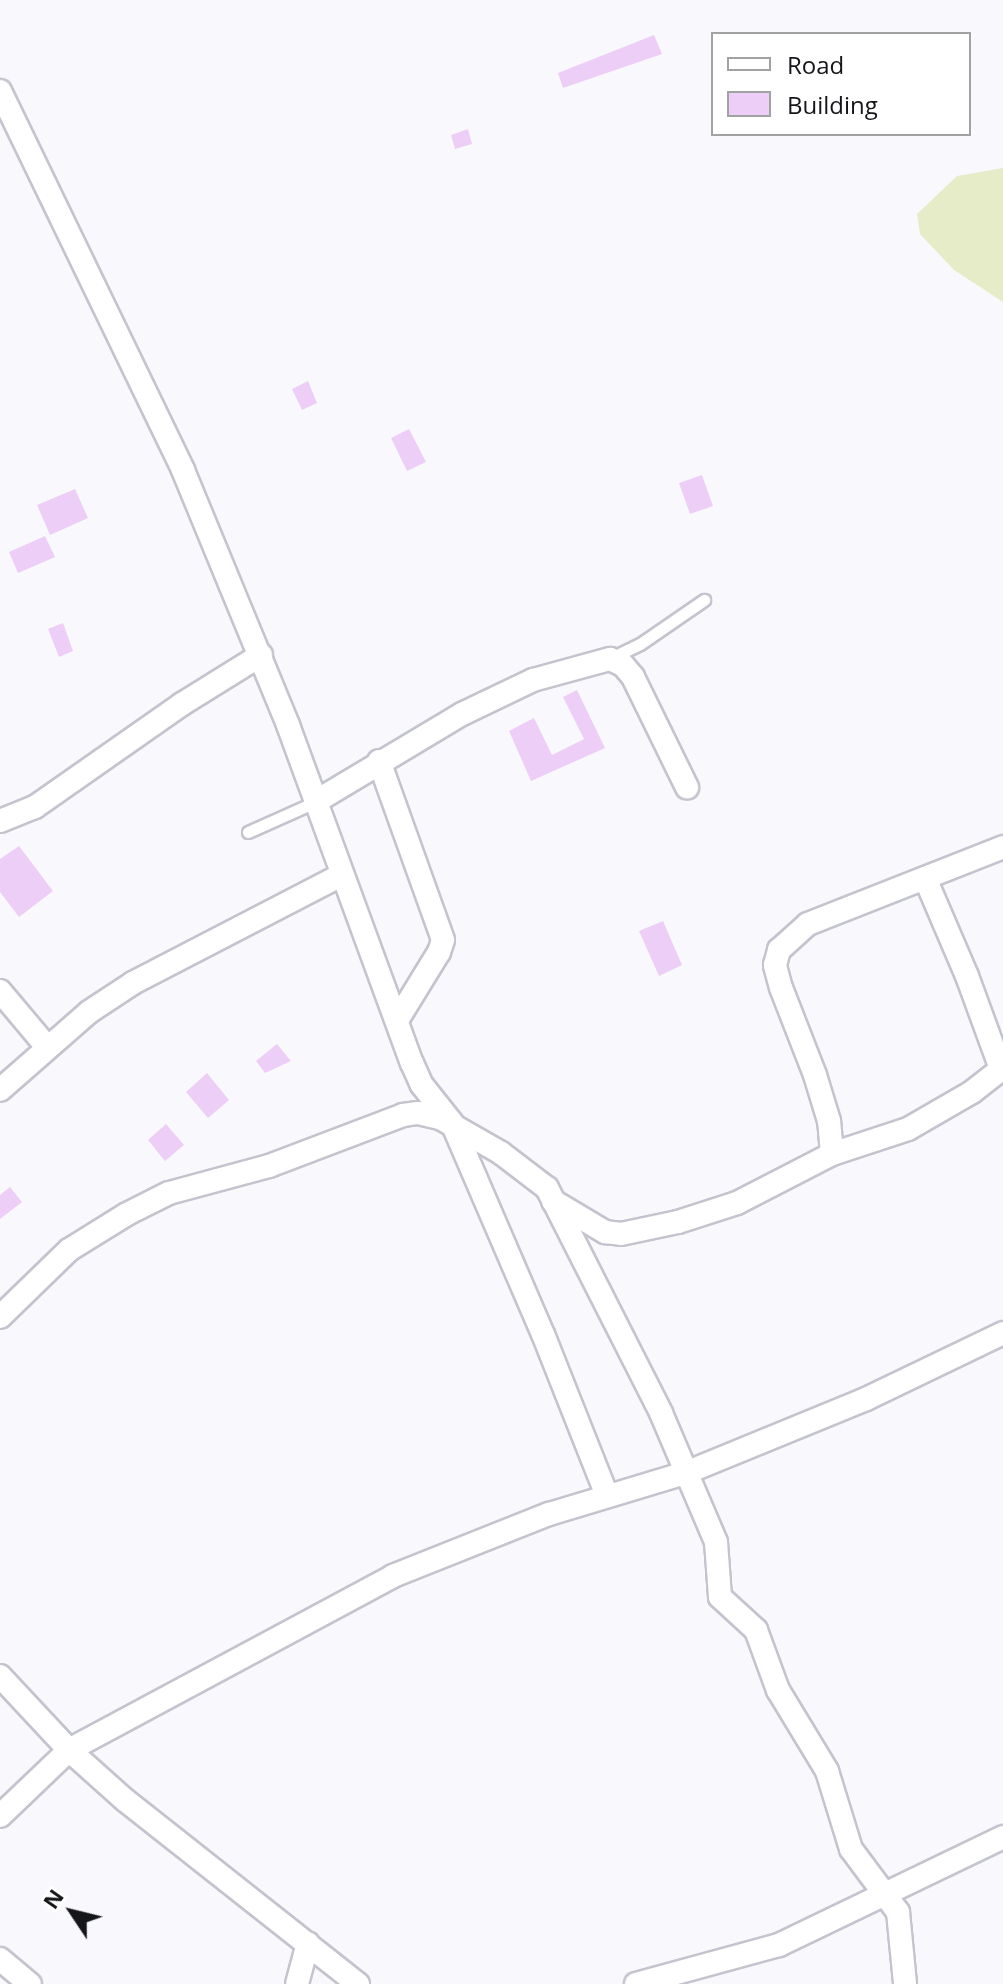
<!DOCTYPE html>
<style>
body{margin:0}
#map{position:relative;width:1003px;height:1984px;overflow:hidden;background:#f9f9fd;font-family:"Open Sans",sans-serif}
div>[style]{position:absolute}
.green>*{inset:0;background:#e6ecc8}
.building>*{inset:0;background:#edcef6}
.roads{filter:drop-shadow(2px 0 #c3c4ce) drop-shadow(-2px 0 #c3c4ce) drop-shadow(0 2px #c3c4ce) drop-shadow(0 -2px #c3c4ce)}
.service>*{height:11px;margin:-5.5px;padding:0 5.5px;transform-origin:5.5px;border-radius:5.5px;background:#fff}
.minor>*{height:22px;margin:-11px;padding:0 11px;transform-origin:11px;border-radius:11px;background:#fff}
span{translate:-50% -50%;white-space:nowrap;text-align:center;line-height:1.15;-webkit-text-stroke:8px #fff;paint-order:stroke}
.legend{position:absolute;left:711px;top:32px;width:260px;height:104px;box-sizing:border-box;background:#fff;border:2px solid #a1a2a3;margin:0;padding:10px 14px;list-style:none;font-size:24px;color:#151619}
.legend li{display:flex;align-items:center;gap:16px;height:40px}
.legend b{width:40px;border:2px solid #a1a2a3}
.north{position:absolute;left:32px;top:1872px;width:80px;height:80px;-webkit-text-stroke:6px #fff;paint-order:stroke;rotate:305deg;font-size:22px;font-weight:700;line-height:32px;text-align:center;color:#151619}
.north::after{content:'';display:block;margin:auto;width:28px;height:36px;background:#151619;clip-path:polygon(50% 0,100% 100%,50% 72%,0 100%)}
</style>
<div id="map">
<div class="green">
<div style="clip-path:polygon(1003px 168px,1003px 302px,954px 270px,920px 234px,917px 214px,957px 176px)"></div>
</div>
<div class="building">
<div style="clip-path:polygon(654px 35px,662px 54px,563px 88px,558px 73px)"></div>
<div style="clip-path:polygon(468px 129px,472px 144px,455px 149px,451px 135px)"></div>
<div style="clip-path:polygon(308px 381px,317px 403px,302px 410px,292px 389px)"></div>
<div style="clip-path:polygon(409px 429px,426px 462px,407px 471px,391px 438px)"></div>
<div style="clip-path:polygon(702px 475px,713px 506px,690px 514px,679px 483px)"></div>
<div style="clip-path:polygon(75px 489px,88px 518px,50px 535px,37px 505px)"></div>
<div style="clip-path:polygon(45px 536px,55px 557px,18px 573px,9px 552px)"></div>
<div style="clip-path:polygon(63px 623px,73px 651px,59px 657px,48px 629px)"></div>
<div style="clip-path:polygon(577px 690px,605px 748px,531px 781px,509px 731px,534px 718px,552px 755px,584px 739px,563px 697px)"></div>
<div style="clip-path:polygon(19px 846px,53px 891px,19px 917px,0 892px,0 859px)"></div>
<div style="clip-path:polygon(663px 921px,682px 965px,659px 976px,639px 931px)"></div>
<div style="clip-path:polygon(277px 1044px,291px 1061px,265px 1073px,256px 1061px)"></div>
<div style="clip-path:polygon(207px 1073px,229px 1100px,208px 1118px,186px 1092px)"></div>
<div style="clip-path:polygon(166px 1124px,184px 1145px,165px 1161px,148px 1140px)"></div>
<div style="clip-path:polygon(10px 1187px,22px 1202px,0 1219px,0 1195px)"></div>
</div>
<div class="roads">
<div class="service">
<div style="left:611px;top:658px;width:32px;rotate:-26deg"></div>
<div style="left:640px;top:644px;width:78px;rotate:-34.5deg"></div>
<div style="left:248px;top:832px;width:73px;rotate:-24.1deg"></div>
</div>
<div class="minor">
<div style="left:0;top:91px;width:421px;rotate:64.2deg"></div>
<div style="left:183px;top:470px;width:276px;rotate:67.6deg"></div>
<div style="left:288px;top:725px;width:360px;rotate:69.9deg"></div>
<div style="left:412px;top:1063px;width:24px;rotate:66deg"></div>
<div style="left:422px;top:1085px;width:48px;rotate:51.7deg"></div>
<div style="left:452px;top:1123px;width:230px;rotate:66.7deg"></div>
<div style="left:543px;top:1334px;width:174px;rotate:68.4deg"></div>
<div style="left:379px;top:761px;width:190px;rotate:70.3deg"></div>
<div style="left:443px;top:940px;width:13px;rotate:108deg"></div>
<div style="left:439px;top:952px;width:79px;rotate:121.5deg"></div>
<div style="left:315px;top:802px;width:171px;rotate:-30.9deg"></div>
<div style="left:462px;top:714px;width:79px;rotate:-25.6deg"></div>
<div style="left:533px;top:680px;width:80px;rotate:-15.3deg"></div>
<div style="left:610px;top:659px;width:14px;rotate:25deg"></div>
<div style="left:623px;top:665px;width:16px;rotate:50deg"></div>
<div style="left:633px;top:677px;width:123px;rotate:63.9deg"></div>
<div style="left:0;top:821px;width:38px;rotate:-22deg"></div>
<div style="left:35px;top:807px;width:179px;rotate:-35deg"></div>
<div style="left:182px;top:704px;width:93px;rotate:-31.8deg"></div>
<div style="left:925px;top:878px;width:107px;rotate:66.8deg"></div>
<div style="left:967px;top:976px;width:99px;rotate:69.9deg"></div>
<div style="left:0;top:991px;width:73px;rotate:50deg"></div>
<div style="left:0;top:1090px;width:118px;rotate:-41.2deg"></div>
<div style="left:89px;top:1012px;width:53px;rotate:-33.4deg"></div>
<div style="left:133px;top:983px;width:234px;rotate:-27.4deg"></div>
<div style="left:832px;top:1154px;width:33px;rotate:-95deg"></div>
<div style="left:829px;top:1121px;width:48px;rotate:-106.9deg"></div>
<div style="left:815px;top:1075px;width:93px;rotate:-111.3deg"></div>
<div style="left:781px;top:988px;width:24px;rotate:-105deg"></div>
<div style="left:775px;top:965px;width:16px;rotate:-75deg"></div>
<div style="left:779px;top:950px;width:39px;rotate:-42deg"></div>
<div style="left:808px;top:924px;width:210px;rotate:-21.5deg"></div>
<div style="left:553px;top:1201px;width:61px;rotate:30.8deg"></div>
<div style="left:605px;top:1232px;width:16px;rotate:7deg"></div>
<div style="left:621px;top:1234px;width:58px;rotate:-11.9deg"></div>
<div style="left:678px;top:1222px;width:62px;rotate:-17.9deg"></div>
<div style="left:737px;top:1203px;width:107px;rotate:-27.3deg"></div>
<div style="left:832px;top:1154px;width:80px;rotate:-18.2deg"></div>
<div style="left:908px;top:1129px;width:74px;rotate:-30deg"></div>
<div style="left:972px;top:1092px;width:39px;rotate:-38deg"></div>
<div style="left:0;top:1317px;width:96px;rotate:-44.2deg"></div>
<div style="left:69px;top:1250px;width:68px;rotate:-31.8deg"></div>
<div style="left:127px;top:1214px;width:47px;rotate:-26.6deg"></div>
<div style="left:169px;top:1193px;width:104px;rotate:-15.1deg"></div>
<div style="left:269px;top:1166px;width:143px;rotate:-20.8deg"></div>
<div style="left:403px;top:1115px;width:15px;rotate:-8deg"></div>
<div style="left:418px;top:1113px;width:23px;rotate:13deg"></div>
<div style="left:440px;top:1118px;width:70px;rotate:29.8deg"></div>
<div style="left:501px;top:1153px;width:58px;rotate:37.3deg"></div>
<div style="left:547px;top:1188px;width:252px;rotate:63.1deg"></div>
<div style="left:661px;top:1413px;width:140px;rotate:66.9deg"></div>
<div style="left:716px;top:1542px;width:55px;rotate:85.8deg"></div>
<div style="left:720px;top:1597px;width:49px;rotate:42.5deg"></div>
<div style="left:756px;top:1630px;width:64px;rotate:69.9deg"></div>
<div style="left:778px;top:1690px;width:95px;rotate:58.8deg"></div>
<div style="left:827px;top:1771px;width:82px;rotate:72.9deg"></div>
<div style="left:851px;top:1849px;width:79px;rotate:53.3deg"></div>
<div style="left:898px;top:1912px;width:72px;rotate:84.4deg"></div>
<div style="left:0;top:1676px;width:101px;rotate:47deg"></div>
<div style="left:69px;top:1750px;width:75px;rotate:41.8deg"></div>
<div style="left:125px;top:1800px;width:297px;rotate:38.3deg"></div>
<div style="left:0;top:1816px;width:95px;rotate:-43.7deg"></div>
<div style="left:69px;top:1750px;width:368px;rotate:-28.2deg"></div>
<div style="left:393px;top:1576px;width:168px;rotate:-21.7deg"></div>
<div style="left:549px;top:1514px;width:145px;rotate:-16.8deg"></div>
<div style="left:688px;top:1472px;width:192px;rotate:-22.3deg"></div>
<div style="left:866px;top:1399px;width:152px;rotate:-25.7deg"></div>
<div style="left:0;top:1959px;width:39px;rotate:40deg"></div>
<div style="left:297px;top:1984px;width:42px;rotate:-75deg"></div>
<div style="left:636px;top:1984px;width:148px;rotate:-15.3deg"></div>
<div style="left:779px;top:1945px;width:249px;rotate:-25.7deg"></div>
</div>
</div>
<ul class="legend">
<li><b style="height:10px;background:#fff"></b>Road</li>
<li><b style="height:22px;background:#edcef6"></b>Building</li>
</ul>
<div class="north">N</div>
</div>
